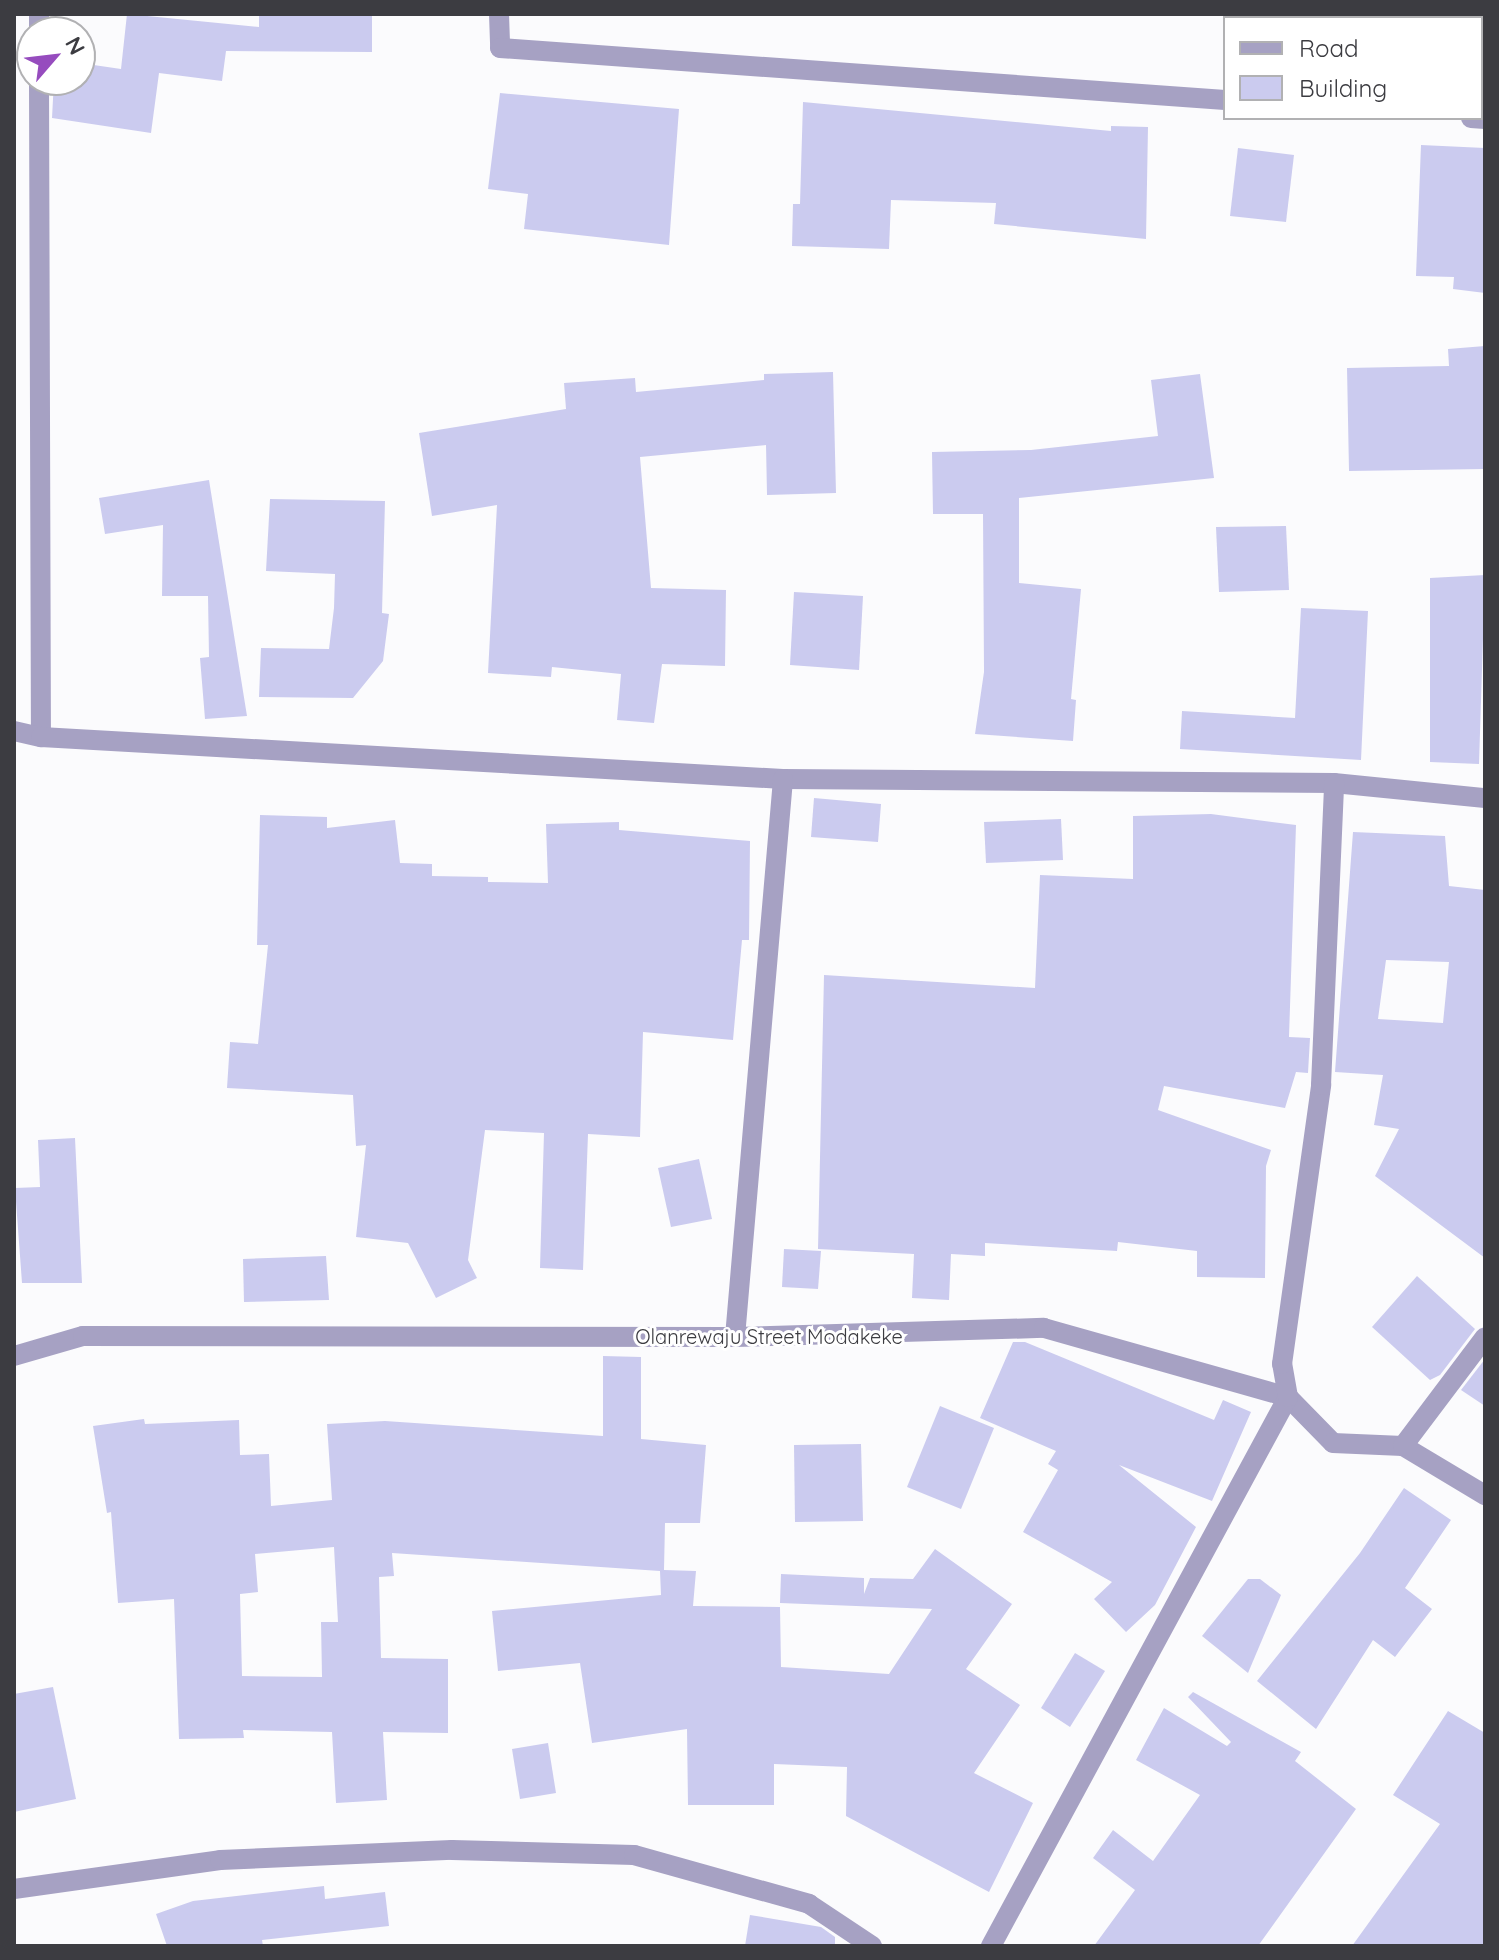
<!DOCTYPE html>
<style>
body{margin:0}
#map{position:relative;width:1499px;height:1960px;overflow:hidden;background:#fbfbfd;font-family:Quicksand,sans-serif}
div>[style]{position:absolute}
.building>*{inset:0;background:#cbcbef}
.minor>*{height:20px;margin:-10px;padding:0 10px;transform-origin:10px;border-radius:10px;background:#a6a1c3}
span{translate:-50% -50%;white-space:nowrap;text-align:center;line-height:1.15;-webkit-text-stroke:6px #fff;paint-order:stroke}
.street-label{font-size:20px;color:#3c3c41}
.frame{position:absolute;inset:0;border:16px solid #3c3c41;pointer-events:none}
.legend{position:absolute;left:1223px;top:16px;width:260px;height:104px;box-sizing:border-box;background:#fff;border:2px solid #b1b1b3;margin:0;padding:10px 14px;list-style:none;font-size:24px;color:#3c3c41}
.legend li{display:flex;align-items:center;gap:16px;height:40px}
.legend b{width:40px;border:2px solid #b1b1b3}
.north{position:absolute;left:16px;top:16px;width:80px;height:80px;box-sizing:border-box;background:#fff;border:2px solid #b1b1b3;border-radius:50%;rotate:62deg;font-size:22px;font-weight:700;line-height:32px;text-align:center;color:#3c3c41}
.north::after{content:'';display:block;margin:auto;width:28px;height:36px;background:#964cbe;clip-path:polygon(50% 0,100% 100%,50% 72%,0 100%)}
</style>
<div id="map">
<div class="building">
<div style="clip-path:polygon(127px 14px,259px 27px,259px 14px,372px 14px,372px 52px,226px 51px,222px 81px,159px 73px,151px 133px,52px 118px,54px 80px,80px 80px,80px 63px,121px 69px)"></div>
<div style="clip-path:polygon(500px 93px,679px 109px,669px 245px,524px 229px,528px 194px,488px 189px)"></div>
<div style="clip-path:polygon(803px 102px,1111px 131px,1111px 126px,1148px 127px,1146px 239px,994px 224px,996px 203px,891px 200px,889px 249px,792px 246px,793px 204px,800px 204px)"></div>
<div style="clip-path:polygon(1421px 145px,1485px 148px,1485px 293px,1453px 289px,1454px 277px,1416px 276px)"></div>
<div style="clip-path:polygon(1238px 148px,1294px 155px,1286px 222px,1230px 216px)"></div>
<div style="clip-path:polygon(1485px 346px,1485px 469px,1349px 471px,1347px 368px,1449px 366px,1448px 349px)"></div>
<div style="clip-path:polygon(833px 372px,836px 493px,767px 495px,766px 445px,640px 457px,651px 588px,726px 590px,725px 666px,662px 664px,654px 723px,617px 720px,621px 674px,552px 667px,551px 677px,488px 673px,497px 505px,432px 516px,419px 433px,566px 409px,564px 383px,635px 378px,636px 392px,764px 380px,764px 374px)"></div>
<div style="clip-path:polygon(1200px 374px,1214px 478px,1019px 498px,1019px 583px,1081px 589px,1071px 699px,1076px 700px,1073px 741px,975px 734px,984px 672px,983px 514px,933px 514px,932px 452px,1031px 450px,1158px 436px,1151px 380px)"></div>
<div style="clip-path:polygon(209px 480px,247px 716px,205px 719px,200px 658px,209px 657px,208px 596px,162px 596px,163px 525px,105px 534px,99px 498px)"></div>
<div style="clip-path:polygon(270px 499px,385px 501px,382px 613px,389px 614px,383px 661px,353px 698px,259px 697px,261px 648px,329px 649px,334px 608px,335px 574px,266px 571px)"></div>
<div style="clip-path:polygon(1286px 526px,1289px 590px,1219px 592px,1216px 527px)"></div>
<div style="clip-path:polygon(1485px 575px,1479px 764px,1430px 762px,1430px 578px)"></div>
<div style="clip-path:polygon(794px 592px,863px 596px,859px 670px,790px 665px)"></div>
<div style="clip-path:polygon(1301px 608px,1368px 611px,1361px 760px,1180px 749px,1182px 711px,1295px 718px)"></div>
<div style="clip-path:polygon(814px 798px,881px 804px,878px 842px,811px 837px)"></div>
<div style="clip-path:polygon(1211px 814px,1296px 825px,1289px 1037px,1310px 1038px,1308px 1073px,1296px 1072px,1285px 1108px,1164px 1086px,1158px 1110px,1271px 1150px,1266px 1166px,1265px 1278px,1197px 1277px,1197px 1251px,1118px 1242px,1117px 1251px,985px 1243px,985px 1256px,951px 1254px,949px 1300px,912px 1298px,914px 1254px,818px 1249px,824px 975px,1035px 988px,1040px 875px,1133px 879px,1133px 816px)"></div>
<div style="clip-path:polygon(260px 815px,327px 817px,327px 828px,395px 820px,400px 863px,432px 864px,432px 876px,488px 877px,488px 882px,548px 883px,546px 824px,619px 822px,619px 830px,750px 841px,749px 940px,742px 940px,733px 1040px,643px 1032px,640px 1137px,588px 1134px,583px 1270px,540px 1268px,544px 1133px,485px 1130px,468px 1260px,477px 1278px,436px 1298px,408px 1243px,356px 1237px,366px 1145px,356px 1146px,353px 1095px,227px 1088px,230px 1042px,258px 1044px,268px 945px,257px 945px)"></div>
<div style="clip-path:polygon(1061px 819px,1063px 860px,986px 863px,984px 822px)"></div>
<div style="clip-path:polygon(evenodd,1353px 832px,1445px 836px,1449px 886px,1485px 890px,1485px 1258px,1375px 1176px,1399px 1129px,1374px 1125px,1383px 1075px,1335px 1072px,1353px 832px,1386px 960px,1449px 962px,1443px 1023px,1378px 1019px,1386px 960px)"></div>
<div style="clip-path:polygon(75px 1138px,82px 1283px,22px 1283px,15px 1188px,40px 1187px,38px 1140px)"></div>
<div style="clip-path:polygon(699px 1159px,712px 1219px,671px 1227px,658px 1168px)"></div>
<div style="clip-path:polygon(784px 1249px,821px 1251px,818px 1289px,782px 1287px)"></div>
<div style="clip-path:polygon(326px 1256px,329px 1300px,244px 1302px,243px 1259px)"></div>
<div style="clip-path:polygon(1417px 1276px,1475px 1329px,1440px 1375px,1430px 1380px,1372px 1327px)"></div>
<div style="clip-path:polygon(1013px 1342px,1025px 1342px,1214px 1420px,1223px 1400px,1251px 1412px,1212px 1501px,1119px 1465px,1196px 1527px,1155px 1605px,1126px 1632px,1094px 1599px,1112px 1582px,1023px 1532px,1058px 1470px,1048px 1464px,1056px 1451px,980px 1418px)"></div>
<div style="clip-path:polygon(evenodd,603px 1356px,641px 1357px,641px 1439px,706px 1445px,700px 1523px,665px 1523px,664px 1570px,696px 1571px,693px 1606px,780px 1607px,781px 1667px,889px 1674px,932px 1609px,780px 1603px,781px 1574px,864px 1578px,864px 1594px,870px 1578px,913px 1579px,935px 1549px,1012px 1604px,966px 1669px,1020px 1705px,974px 1773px,1033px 1803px,989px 1892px,846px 1816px,847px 1767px,774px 1764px,774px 1805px,688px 1805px,687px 1729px,592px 1743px,580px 1663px,498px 1671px,492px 1611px,661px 1595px,660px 1571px,392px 1553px,394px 1576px,379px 1577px,381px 1658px,448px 1659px,448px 1733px,383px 1732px,387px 1800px,336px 1803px,332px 1732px,243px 1730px,244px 1738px,179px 1739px,174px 1599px,118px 1603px,111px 1512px,107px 1513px,93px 1426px,144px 1419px,145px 1424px,239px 1420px,240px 1455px,269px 1454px,271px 1506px,332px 1500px,327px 1424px,385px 1421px,603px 1436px,603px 1356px,334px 1547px,338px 1622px,321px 1622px,322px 1677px,242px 1676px,240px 1594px,258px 1592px,255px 1554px,334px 1547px)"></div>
<div style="clip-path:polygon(1485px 1359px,1485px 1406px,1461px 1390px)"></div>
<div style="clip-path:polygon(940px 1406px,994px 1428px,961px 1509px,907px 1487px)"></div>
<div style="clip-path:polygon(861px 1444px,863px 1521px,795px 1522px,794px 1445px)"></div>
<div style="clip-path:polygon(1404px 1488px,1451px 1520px,1405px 1588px,1432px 1609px,1395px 1657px,1373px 1640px,1316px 1729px,1257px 1681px,1360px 1553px)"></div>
<div style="clip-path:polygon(1248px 1579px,1260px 1579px,1281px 1595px,1248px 1673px,1202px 1636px)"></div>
<div style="clip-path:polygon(1075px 1653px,1105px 1671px,1070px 1727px,1041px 1708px)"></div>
<div style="clip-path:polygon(53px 1687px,76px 1799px,14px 1812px,14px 1694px)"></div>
<div style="clip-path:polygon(1193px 1692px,1301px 1752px,1295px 1761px,1356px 1809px,1258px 1946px,1094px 1946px,1135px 1890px,1093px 1858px,1113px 1830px,1153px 1861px,1200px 1795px,1136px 1760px,1164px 1708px,1227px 1746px,1231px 1742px,1188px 1697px)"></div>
<div style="clip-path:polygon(1448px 1711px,1485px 1733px,1485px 1946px,1352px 1946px,1440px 1824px,1393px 1795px)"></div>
<div style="clip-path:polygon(548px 1743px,556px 1793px,520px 1799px,512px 1749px)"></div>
<div style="clip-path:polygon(324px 1886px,325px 1899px,385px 1892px,389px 1926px,262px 1940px,263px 1946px,167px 1946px,156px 1914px,193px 1901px)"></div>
<div style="clip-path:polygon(750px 1915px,821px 1927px,835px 1937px,835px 1946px,745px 1946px)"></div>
</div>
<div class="minor">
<div style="left:39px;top:14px;width:18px;rotate:90deg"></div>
<div style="left:499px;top:14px;width:34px;rotate:88deg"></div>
<div style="left:500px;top:48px;width:727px;rotate:4.1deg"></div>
<div style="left:39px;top:80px;width:657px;rotate:89.83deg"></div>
<div style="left:1471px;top:118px;width:14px;rotate:4deg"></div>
<div style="left:14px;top:731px;width:28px;rotate:13deg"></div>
<div style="left:41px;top:737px;width:743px;rotate:3.24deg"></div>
<div style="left:783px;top:779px;width:551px;rotate:0.42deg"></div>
<div style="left:1334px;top:783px;width:152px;rotate:5.7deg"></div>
<div style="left:735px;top:1337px;width:560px;rotate:-85.08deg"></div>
<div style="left:14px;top:1356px;width:72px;rotate:-16.2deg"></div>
<div style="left:83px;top:1336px;width:652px;rotate:0.09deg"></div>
<div style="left:735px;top:1337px;width:309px;rotate:-1.7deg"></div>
<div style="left:1044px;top:1328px;width:254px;rotate:15.8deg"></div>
<div style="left:1288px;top:1397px;width:64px;rotate:45.6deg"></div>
<div style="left:1333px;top:1443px;width:70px;rotate:2.5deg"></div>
<div style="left:1403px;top:1446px;width:96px;rotate:30.9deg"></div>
<div style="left:1403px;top:1446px;width:136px;rotate:-53deg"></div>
<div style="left:14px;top:1889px;width:208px;rotate:-8deg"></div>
<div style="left:220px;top:1860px;width:232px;rotate:-2.5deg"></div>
<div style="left:452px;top:1850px;width:182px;rotate:1.6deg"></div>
<div style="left:634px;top:1855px;width:182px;rotate:15.6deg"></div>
<div style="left:809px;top:1904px;width:76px;rotate:33.7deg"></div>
<div style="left:991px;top:1946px;width:624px;rotate:-61.59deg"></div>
<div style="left:1288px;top:1397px;width:34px;rotate:-100deg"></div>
<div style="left:1282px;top:1364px;width:282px;rotate:-82deg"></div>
<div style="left:1321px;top:1085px;width:302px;rotate:-87.5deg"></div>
</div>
<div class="street-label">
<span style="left:769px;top:1336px">Olanrewaju Street Modakeke</span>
</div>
<div class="frame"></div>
<ul class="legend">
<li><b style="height:10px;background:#a6a1c3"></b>Road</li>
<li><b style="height:22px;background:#cbcbef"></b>Building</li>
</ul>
<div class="north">N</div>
</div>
